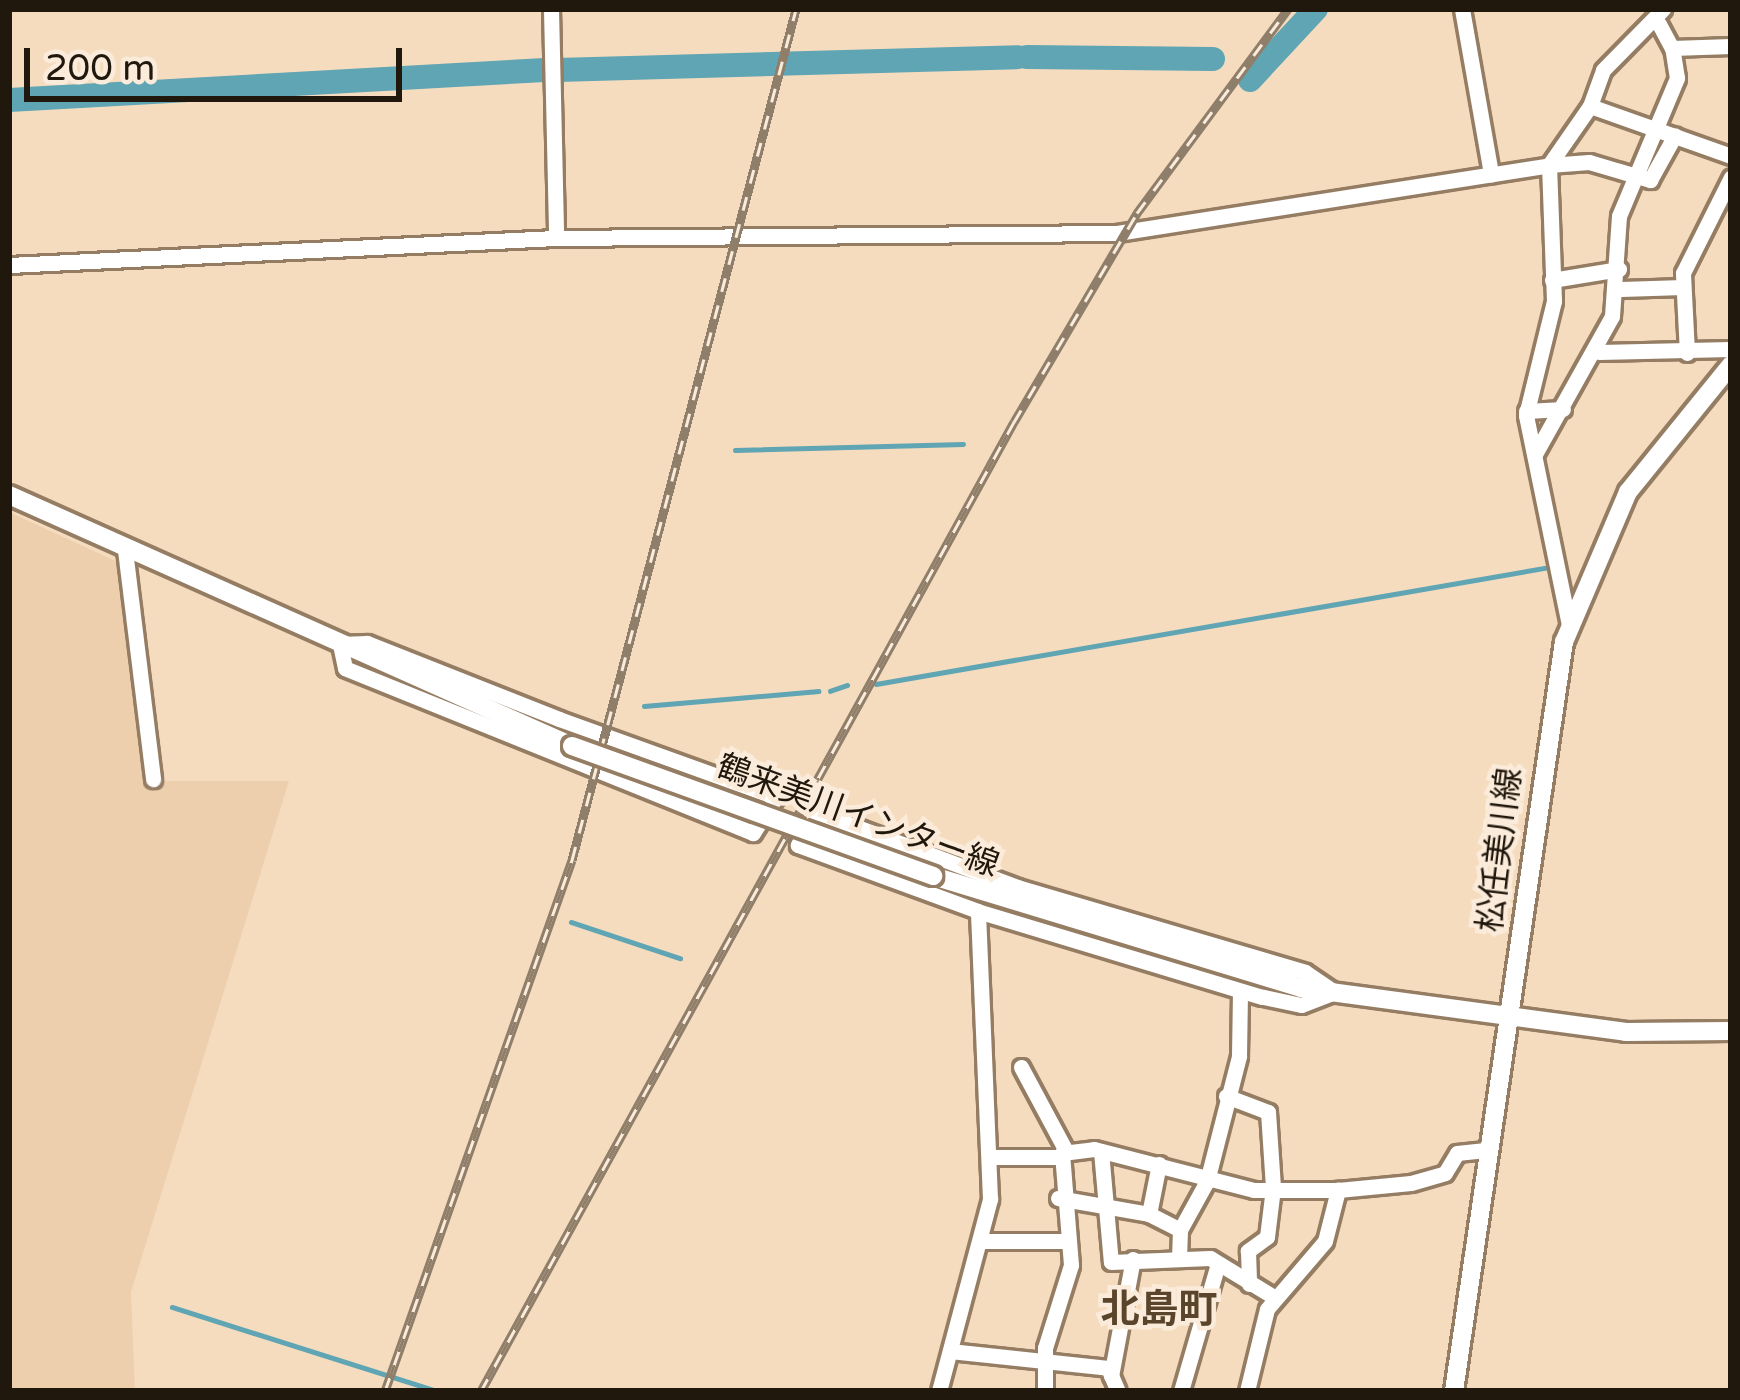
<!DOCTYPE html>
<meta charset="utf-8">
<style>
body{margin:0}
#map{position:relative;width:1740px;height:1400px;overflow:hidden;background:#f6dcbf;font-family:"Varela Round","Noto Sans JP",sans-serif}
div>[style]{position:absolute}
.built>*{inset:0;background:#eecfad}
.stream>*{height:4.5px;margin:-2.25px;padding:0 2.25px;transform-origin:2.25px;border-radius:2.25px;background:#5fa5b3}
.river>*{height:24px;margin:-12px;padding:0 12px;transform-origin:12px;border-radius:12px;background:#5fa5b3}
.roads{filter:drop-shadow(3px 0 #957d63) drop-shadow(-3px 0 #957d63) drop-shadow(0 3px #957d63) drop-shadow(0 -3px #957d63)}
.minor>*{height:15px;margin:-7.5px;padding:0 7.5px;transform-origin:7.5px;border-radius:7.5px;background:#fff}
.major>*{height:18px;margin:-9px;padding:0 9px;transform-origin:9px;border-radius:9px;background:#fff}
.rail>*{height:9px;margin-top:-4.5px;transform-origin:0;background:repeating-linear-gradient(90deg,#fbebda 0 14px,#8f7e69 0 28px);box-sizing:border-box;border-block:3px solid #8f7e69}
.bridges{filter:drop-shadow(3px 0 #957d63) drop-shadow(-3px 0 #957d63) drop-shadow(0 3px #957d63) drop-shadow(0 -3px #957d63)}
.major-bridge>*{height:18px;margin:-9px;padding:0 9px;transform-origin:9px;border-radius:9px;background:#fff}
span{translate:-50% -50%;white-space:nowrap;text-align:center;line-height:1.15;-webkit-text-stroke:9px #fbebda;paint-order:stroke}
.street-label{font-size:33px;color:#21180d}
.quarter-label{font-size:39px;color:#5a452c;font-weight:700}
.frame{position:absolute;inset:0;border:12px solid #21180d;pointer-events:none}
.scale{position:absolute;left:24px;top:48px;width:378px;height:54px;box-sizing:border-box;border:6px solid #21180d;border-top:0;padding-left:15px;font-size:36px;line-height:42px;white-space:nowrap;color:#21180d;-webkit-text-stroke:9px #fbebda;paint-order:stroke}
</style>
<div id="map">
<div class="built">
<div style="clip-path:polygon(9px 512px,120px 563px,151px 781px,289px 781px,131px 1292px,135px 1391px,9px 1391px)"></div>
</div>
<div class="stream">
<div style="left:735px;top:450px;width:228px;rotate:-1.5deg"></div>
<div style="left:876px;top:684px;width:684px;rotate:-9.85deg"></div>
<div style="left:830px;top:691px;width:18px;rotate:-19deg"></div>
<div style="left:644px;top:706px;width:175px;rotate:-4.9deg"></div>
<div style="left:571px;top:922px;width:115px;rotate:18.3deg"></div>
<div style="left:172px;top:1307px;width:278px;rotate:17.6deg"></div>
</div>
<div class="river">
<div style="left:1027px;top:57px;width:186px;rotate:0.6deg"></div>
<div style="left:557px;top:70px;width:461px;rotate:-1.6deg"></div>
<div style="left:1250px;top:80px;width:97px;rotate:-47.1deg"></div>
<div style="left:9px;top:100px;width:536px;rotate:-3.21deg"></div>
</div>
<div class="roads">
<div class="minor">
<div style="left:551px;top:9px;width:229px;rotate:88.7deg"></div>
<div style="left:1462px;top:9px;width:168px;rotate:80deg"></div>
<div style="left:1659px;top:24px;width:27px;rotate:62deg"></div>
<div style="left:1672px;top:48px;width:59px;rotate:-1.9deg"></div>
<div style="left:1590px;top:106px;width:38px;rotate:-70deg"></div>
<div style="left:1603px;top:70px;width:86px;rotate:-45.5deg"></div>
<div style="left:9px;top:265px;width:548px;rotate:-2.83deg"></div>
<div style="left:556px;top:238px;width:561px;rotate:-0.51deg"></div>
<div style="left:1117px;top:233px;width:437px;rotate:-8.9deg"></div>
<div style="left:1549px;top:165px;width:40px;rotate:-4.3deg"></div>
<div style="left:1589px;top:162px;width:64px;rotate:16.4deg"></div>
<div style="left:1650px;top:180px;width:51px;rotate:-60.9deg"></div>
<div style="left:1552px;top:280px;width:68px;rotate:-9.3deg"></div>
<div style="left:1621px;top:289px;width:62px;rotate:-1.8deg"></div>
<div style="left:1599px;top:352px;width:132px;rotate:-1.3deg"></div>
<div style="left:1687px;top:353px;width:80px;rotate:-92.9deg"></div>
<div style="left:1683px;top:273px;width:107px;rotate:-63.4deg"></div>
<div style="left:1526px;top:411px;width:37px;rotate:-3deg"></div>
<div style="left:1535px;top:454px;width:158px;rotate:-60.8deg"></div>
<div style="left:1612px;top:316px;width:100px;rotate:-86deg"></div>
<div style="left:1619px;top:216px;width:150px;rotate:-67.2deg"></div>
<div style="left:1677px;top:78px;width:30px;rotate:-99deg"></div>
<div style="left:125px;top:550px;width:231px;rotate:83deg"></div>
<div style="left:1569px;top:625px;width:214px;rotate:-101.6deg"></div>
<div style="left:1526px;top:415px;width:117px;rotate:-76.2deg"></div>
<div style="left:1554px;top:301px;width:136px;rotate:-92.1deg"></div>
<div style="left:1549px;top:165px;width:72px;rotate:-55.2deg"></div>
<div style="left:1590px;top:106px;width:150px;rotate:19.5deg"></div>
<div style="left:367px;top:643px;width:206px;rotate:21.6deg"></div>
<div style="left:559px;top:719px;width:231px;rotate:19.8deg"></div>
<div style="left:776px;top:797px;width:43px;rotate:122.6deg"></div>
<div style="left:753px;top:833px;width:440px;rotate:-158deg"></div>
<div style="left:345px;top:668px;width:25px;rotate:-102deg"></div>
<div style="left:340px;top:644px;width:27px;rotate:-2deg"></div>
<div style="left:814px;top:811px;width:217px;rotate:20.5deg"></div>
<div style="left:1017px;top:887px;width:300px;rotate:16.4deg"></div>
<div style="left:1305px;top:972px;width:36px;rotate:34deg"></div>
<div style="left:1335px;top:992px;width:36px;rotate:159deg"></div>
<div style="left:1301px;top:1005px;width:40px;rotate:-168deg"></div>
<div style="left:1262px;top:997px;width:297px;rotate:-163.2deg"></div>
<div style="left:978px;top:911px;width:192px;rotate:-159.9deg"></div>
<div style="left:798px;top:845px;width:38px;rotate:-65deg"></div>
<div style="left:1021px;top:1067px;width:95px;rotate:61.8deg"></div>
<div style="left:1226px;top:1096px;width:45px;rotate:20.9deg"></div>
<div style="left:1268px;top:1112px;width:76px;rotate:86.2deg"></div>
<div style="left:1273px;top:1188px;width:49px;rotate:97deg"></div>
<div style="left:1267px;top:1237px;width:24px;rotate:144deg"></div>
<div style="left:1248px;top:1251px;width:33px;rotate:88deg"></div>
<div style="left:1101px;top:1151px;width:111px;rotate:84.9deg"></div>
<div style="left:1111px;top:1262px;width:99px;rotate:-2.3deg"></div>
<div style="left:1210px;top:1258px;width:75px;rotate:31.4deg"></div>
<div style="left:991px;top:1157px;width:68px"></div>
<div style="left:1058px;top:1198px;width:92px;rotate:10deg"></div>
<div style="left:1149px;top:1214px;width:35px;rotate:27deg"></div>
<div style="left:1180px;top:1230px;width:26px;rotate:92deg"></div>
<div style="left:1149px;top:1214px;width:51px;rotate:-78.7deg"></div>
<div style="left:1180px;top:1230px;width:56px;rotate:-61.1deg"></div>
<div style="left:1207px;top:1181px;width:129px;rotate:-75.6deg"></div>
<div style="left:1239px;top:1056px;width:65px;rotate:-89.1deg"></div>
<div style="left:980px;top:1241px;width:83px"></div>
<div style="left:950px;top:1351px;width:159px;rotate:6.1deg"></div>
<div style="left:1108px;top:1368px;width:25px;rotate:67deg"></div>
<div style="left:1111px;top:1376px;width:119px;rotate:-79.4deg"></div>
<div style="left:939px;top:1391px;width:199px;rotate:-75.1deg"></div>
<div style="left:990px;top:1199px;width:288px;rotate:-92.4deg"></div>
<div style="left:1045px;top:1391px;width:43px;rotate:-90deg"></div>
<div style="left:1045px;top:1348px;width:87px;rotate:-72.6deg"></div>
<div style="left:1071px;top:1265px;width:112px;rotate:-94.6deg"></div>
<div style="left:1062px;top:1153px;width:32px;rotate:-7deg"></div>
<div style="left:1094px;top:1149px;width:165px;rotate:14.4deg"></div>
<div style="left:1254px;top:1190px;width:84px"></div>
<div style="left:1181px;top:1391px;width:129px;rotate:-73.8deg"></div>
<div style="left:1247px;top:1391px;width:84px;rotate:-76.3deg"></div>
<div style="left:1267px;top:1309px;width:89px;rotate:-49.5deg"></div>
<div style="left:1325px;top:1241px;width:53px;rotate:-75.7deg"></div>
<div style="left:1338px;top:1190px;width:73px;rotate:-5.5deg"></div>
<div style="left:1411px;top:1183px;width:35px;rotate:-16deg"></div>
<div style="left:1445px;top:1173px;width:23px;rotate:-59deg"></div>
<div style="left:1457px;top:1153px;width:31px;rotate:-6deg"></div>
</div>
<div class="major">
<div style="left:9px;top:495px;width:616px;rotate:24.03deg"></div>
<div style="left:933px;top:876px;width:385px;rotate:16.9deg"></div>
<div style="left:1301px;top:988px;width:328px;rotate:7.7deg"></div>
<div style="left:1626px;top:1032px;width:105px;rotate:-0.5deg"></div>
<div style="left:1454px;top:1391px;width:757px;rotate:-81.65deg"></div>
<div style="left:1564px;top:642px;width:163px;rotate:-66.9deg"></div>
<div style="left:1628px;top:492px;width:164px;rotate:-51deg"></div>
</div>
</div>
<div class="rail">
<div style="left:385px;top:1391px;width:563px;rotate:-70.6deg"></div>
<div style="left:572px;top:860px;width:880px;rotate:-75.25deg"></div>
<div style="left:481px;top:1391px;width:1106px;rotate:-61.19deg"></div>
<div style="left:1014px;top:422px;width:243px;rotate:-59.5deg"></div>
<div style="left:1137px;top:213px;width:254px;rotate:-53.5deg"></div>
</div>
<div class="bridges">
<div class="major-bridge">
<div style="left:572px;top:746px;width:384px;rotate:19.8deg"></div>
</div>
</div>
<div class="street-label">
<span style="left:858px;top:816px;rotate:20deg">鶴来美川インター線</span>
<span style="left:1500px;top:850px;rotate:-83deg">松任美川線</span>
</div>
<div class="quarter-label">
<span style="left:1159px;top:1310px">北島町</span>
</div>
<div class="frame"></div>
<div class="scale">200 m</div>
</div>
